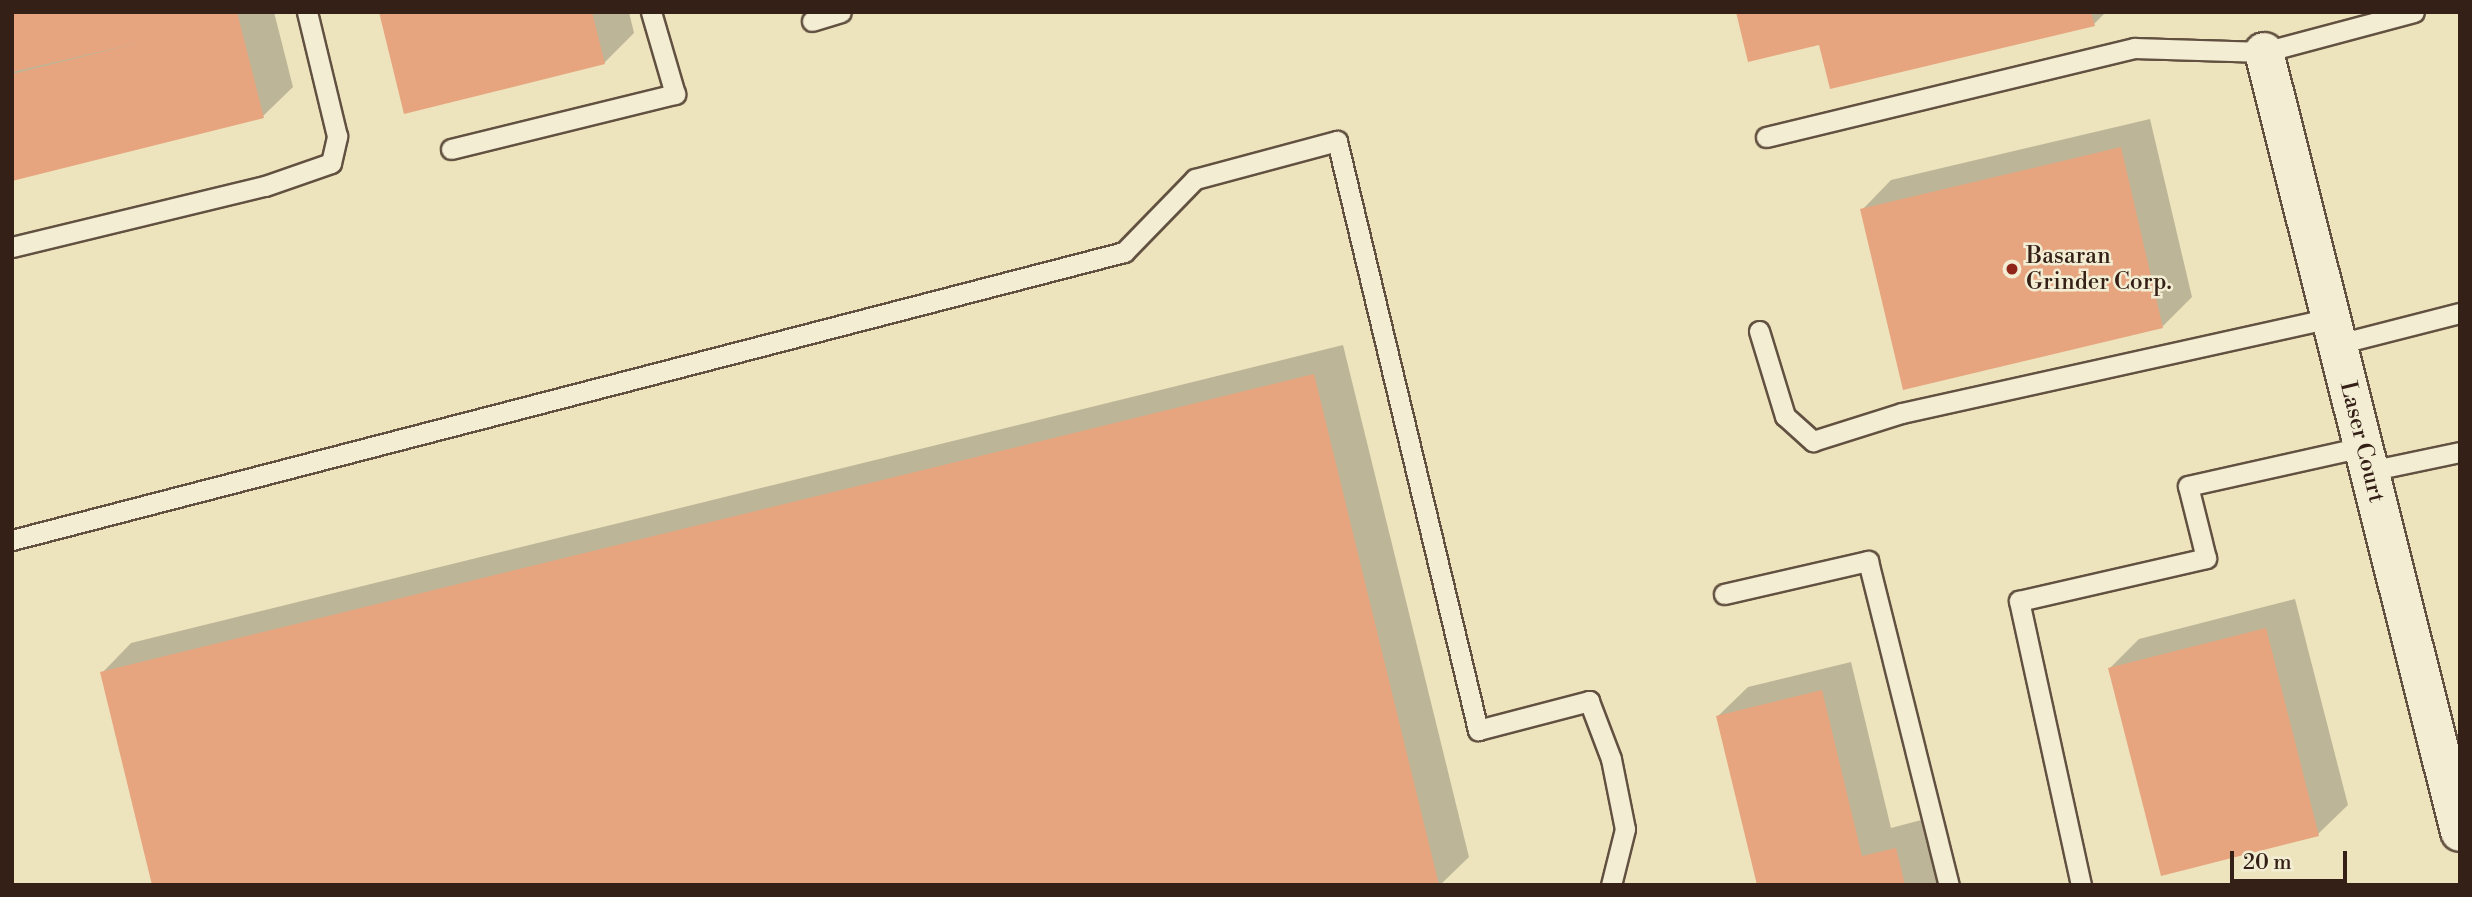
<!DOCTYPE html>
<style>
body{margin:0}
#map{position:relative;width:2472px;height:897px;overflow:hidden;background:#ede3bd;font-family:"Libre Bodoni",serif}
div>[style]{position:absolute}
.shadow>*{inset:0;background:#0003}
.building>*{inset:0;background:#e6a57f}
.roads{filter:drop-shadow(2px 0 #625140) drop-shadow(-2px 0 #625140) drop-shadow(0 2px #625140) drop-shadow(0 -2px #625140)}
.service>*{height:19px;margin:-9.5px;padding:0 9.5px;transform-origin:9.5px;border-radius:9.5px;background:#f3edd4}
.minor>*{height:38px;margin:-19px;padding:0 19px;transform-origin:19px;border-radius:19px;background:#f3edd4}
.dots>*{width:19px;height:19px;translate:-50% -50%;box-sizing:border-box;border:4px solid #f3edd4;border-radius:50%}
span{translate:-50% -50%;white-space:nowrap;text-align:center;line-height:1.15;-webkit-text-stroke:5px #f3edd4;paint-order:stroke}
.poi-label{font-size:23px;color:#342016}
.left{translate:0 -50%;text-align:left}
.street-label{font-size:23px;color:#342016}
.frame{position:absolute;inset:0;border:14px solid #342016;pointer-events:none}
.scale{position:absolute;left:2230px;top:851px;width:117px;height:32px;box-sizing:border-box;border:4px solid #342016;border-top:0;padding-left:9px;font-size:21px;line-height:24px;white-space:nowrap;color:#342016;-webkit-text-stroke:5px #f3edd4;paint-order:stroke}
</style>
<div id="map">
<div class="shadow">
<div style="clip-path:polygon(12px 12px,274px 12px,293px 87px,263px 116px,12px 179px)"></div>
<div style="clip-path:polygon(381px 12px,629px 12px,634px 33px,604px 63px)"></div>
<div style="clip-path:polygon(1738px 12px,2106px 12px,2094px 24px,1821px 42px)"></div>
<div style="clip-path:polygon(2150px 119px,2192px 297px,2163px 326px,1862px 210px,1891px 180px)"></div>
<div style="clip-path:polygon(1343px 345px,1469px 857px,1440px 885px,154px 885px,102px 673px,131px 643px)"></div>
<div style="clip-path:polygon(2295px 599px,2348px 805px,2318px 834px,2110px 668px,2139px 639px)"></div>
<div style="clip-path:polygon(1851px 662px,1891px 828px,1925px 819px,1941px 885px,1759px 885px,1718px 716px,1748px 687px)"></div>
</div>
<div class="building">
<div style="clip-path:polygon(12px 12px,237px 12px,264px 118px,12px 181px,12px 74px,146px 41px,12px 72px)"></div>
<div style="clip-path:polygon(379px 12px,592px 12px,605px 64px,404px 114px)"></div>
<div style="clip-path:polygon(1736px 12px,2091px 12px,2095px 26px,1830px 89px,1819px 45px,1748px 62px)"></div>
<div style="clip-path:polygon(2121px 147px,2163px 328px,1903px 390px,1860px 209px)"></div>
<div style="clip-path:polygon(1314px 374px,1439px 885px,152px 885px,100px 672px)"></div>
<div style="clip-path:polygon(2266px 628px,2319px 836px,2161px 876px,2108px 668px)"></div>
<div style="clip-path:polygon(1822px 690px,1862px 856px,1896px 848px,1905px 885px,1757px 885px,1716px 716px)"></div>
</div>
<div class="roads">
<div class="service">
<div style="left:812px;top:21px;width:30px;rotate:-17deg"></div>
<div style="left:1766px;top:137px;width:379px;rotate:-13.6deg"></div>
<div style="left:2134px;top:48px;width:130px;rotate:1.8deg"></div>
<div style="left:2264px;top:52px;width:155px;rotate:-14.9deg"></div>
<div style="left:451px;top:149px;width:231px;rotate:-13.8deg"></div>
<div style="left:675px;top:94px;width:85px;rotate:-106.3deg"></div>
<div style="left:12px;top:247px;width:260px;rotate:-13.6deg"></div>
<div style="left:265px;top:186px;width:70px;rotate:-19.2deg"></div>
<div style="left:331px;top:163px;width:28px;rotate:-77deg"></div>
<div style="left:337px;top:136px;width:128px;rotate:-103.6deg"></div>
<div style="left:1759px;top:331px;width:89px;rotate:73deg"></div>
<div style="left:1785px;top:416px;width:38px;rotate:42deg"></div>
<div style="left:1813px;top:441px;width:93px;rotate:-17.5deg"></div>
<div style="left:1902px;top:413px;width:439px;rotate:-12.5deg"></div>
<div style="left:2338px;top:344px;width:126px;rotate:-14.3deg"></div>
<div style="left:2369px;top:471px;width:93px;rotate:-11.8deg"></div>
<div style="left:12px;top:540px;width:1149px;rotate:-14.52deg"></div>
<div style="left:1124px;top:252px;width:102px;rotate:-45.8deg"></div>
<div style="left:1195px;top:179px;width:147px;rotate:-15deg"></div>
<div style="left:1337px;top:141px;width:606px;rotate:76.54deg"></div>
<div style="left:1478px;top:730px;width:115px;rotate:-14.6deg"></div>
<div style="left:1589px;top:701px;width:62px;rotate:69.2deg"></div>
<div style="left:1611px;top:759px;width:71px;rotate:78.7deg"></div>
<div style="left:1625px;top:829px;width:58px;rotate:104deg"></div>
<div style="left:1724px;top:594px;width:148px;rotate:-12.9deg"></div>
<div style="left:1868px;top:561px;width:334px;rotate:76deg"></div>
<div style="left:2081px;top:885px;width:291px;rotate:-102.3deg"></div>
<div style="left:2019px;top:601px;width:192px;rotate:-12.9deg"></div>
<div style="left:2206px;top:558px;width:74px;rotate:-104deg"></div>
<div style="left:2188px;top:486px;width:179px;rotate:-12.6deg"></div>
</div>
<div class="minor">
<div style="left:2264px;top:52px;width:804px;rotate:75.89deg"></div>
</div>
</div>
<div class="dots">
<div style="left:2012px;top:269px;background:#8f2418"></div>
</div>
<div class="poi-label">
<span class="left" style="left:2026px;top:269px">Basaran<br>Grinder Corp.</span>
</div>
<div class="street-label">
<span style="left:2362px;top:442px;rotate:76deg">Laser Court</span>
</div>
<div class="frame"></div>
<div class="scale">20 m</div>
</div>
